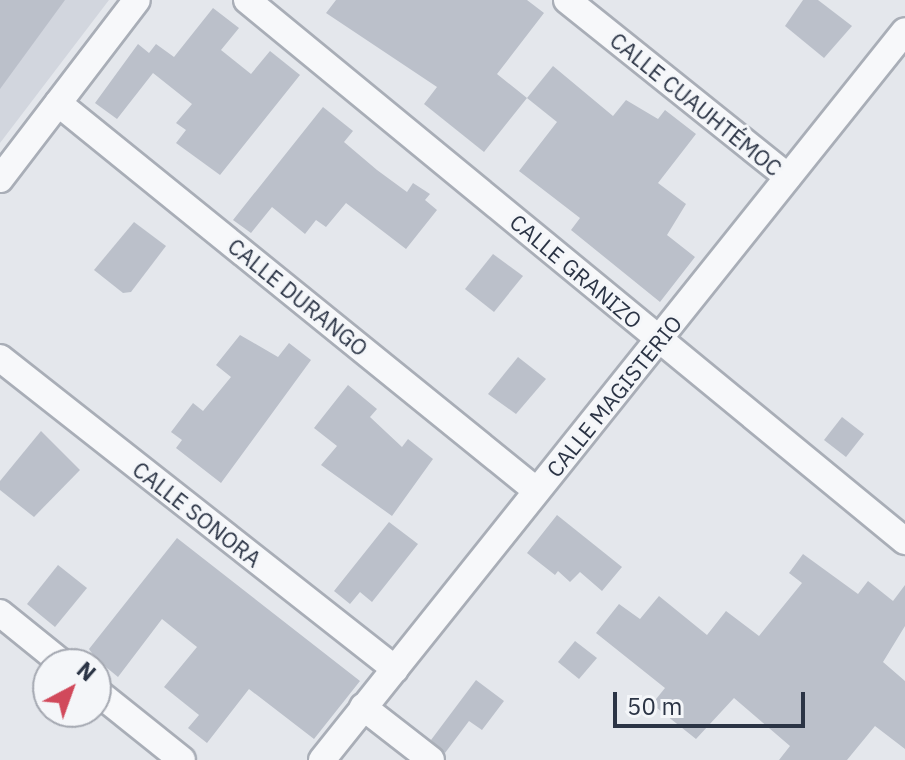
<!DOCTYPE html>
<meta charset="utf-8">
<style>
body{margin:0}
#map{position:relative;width:905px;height:760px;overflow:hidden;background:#e4e7ec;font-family:"IBM Plex Sans",sans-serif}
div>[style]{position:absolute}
.built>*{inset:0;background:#d2d6de}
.building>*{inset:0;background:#bbc0ca}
.roads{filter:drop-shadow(2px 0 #a9aeb7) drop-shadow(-2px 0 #a9aeb7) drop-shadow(0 2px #a9aeb7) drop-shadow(0 -2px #a9aeb7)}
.minor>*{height:26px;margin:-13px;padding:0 13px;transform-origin:13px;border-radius:13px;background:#f7f8fa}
span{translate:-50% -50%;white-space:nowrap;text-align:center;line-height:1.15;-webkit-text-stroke:6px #f4f6f9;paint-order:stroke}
.street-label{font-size:22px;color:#2b3445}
.north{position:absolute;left:32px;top:648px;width:80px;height:80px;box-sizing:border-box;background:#f4f6f9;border:2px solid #a4a8b1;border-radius:50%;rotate:41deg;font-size:22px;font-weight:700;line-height:32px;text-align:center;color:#2b3445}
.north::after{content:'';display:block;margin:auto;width:28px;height:36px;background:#d1495b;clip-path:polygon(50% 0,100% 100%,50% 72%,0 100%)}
.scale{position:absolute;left:613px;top:692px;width:192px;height:36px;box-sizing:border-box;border:4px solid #2b3445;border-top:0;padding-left:10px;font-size:24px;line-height:28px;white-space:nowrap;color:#2b3445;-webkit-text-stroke:6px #f4f6f9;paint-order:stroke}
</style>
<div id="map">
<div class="built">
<div style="clip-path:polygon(0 0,109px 0,0 143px)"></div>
</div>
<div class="building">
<div style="clip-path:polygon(0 0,65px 0,0 89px)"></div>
<div style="clip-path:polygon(336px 0,527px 0,544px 13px,497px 74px,527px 98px,484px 152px,424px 104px,437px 87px,326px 13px)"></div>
<div style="clip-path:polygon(803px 0,818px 0,852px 26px,824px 58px,785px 26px)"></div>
<div style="clip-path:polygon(213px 8px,239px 28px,221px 50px,251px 74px,270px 51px,300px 75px,220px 175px,176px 143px,186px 130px,176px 123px,192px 104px,153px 73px,117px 119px,95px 103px,138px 44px,149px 53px,156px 44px,174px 57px)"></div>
<div style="clip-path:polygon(553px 66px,613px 116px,626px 100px,658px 119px,665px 110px,696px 134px,658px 183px,686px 204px,667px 235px,695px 257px,660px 302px,571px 230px,580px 218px,519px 171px,557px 122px,527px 98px)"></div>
<div style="clip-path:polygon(323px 107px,353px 131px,344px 142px,377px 170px,407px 192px,413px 183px,430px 194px,425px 200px,437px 210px,406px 249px,346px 203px,326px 227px,316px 220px,305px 234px,272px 207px,251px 233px,233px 220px)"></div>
<div style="clip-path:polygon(134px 222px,166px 246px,131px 292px,123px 293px,94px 270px)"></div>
<div style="clip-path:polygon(493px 254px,523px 276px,494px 312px,465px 289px)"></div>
<div style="clip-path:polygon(240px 335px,278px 357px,289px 343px,311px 360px,221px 483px,176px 448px,182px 440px,171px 432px,193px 403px,203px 411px,231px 377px,216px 365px)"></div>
<div style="clip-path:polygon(518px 357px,546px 379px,516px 414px,488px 394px)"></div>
<div style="clip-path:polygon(348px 385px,377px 409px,370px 417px,402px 447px,408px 439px,433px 459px,392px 516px,321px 465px,337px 446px,314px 428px)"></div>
<div style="clip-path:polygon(842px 417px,864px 434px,846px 457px,824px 440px)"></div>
<div style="clip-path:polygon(41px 431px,80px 470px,34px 517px,0 490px,0 481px)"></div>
<div style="clip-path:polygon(557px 515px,622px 567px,602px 591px,580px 572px,570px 582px,558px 571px,555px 575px,527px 553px)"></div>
<div style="clip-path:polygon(389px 522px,418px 544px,372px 602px,360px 592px,350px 604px,334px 591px)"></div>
<div style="clip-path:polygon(177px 538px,360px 681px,314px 739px,249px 689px,207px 743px,188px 728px,199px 715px,164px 687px,197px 647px,162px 619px,118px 677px,95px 658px,89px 649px)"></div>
<div style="clip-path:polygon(803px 554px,858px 594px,868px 581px,893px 601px,905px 585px,905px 626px,883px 662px,905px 681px,905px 749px,875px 726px,847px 760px,779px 760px,790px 746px,734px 698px,696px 739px,652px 704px,665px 688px,596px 633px,619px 604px,640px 619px,659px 596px,707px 635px,726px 611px,759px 636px,802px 583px,789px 573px)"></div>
<div style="clip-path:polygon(58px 565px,87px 588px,55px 627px,27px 604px)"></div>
<div style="clip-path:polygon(575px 641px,597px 658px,579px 679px,558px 662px)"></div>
<div style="clip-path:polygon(476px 680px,504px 701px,482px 730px,469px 721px,445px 753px,431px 740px)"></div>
</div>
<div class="roads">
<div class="minor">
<div style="left:247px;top:0;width:852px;rotate:39.43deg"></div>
<div style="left:567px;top:0;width:283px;rotate:38.7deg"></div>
<div style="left:58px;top:103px;width:616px;rotate:39.01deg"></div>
<div style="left:0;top:179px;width:225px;rotate:-52.6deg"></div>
<div style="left:0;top:358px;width:503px;rotate:38.21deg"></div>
<div style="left:0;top:613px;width:81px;rotate:39deg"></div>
<div style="left:96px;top:691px;width:110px;rotate:38.7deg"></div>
<div style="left:363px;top:707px;width:86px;rotate:37.9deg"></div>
<div style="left:322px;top:760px;width:933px;rotate:-51.35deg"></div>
</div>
</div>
<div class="street-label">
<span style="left:696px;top:104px;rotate:39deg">CALLE CUAUHTÉMOC</span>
<span style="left:576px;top:271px;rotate:40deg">CALLE GRANIZO</span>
<span style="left:298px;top:297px;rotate:39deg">CALLE DURANGO</span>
<span style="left:614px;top:396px;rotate:-51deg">CALLE MAGISTERIO</span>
<span style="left:197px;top:514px;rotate:38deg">CALLE SONORA</span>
</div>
<div class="north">N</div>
<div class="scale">50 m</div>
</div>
